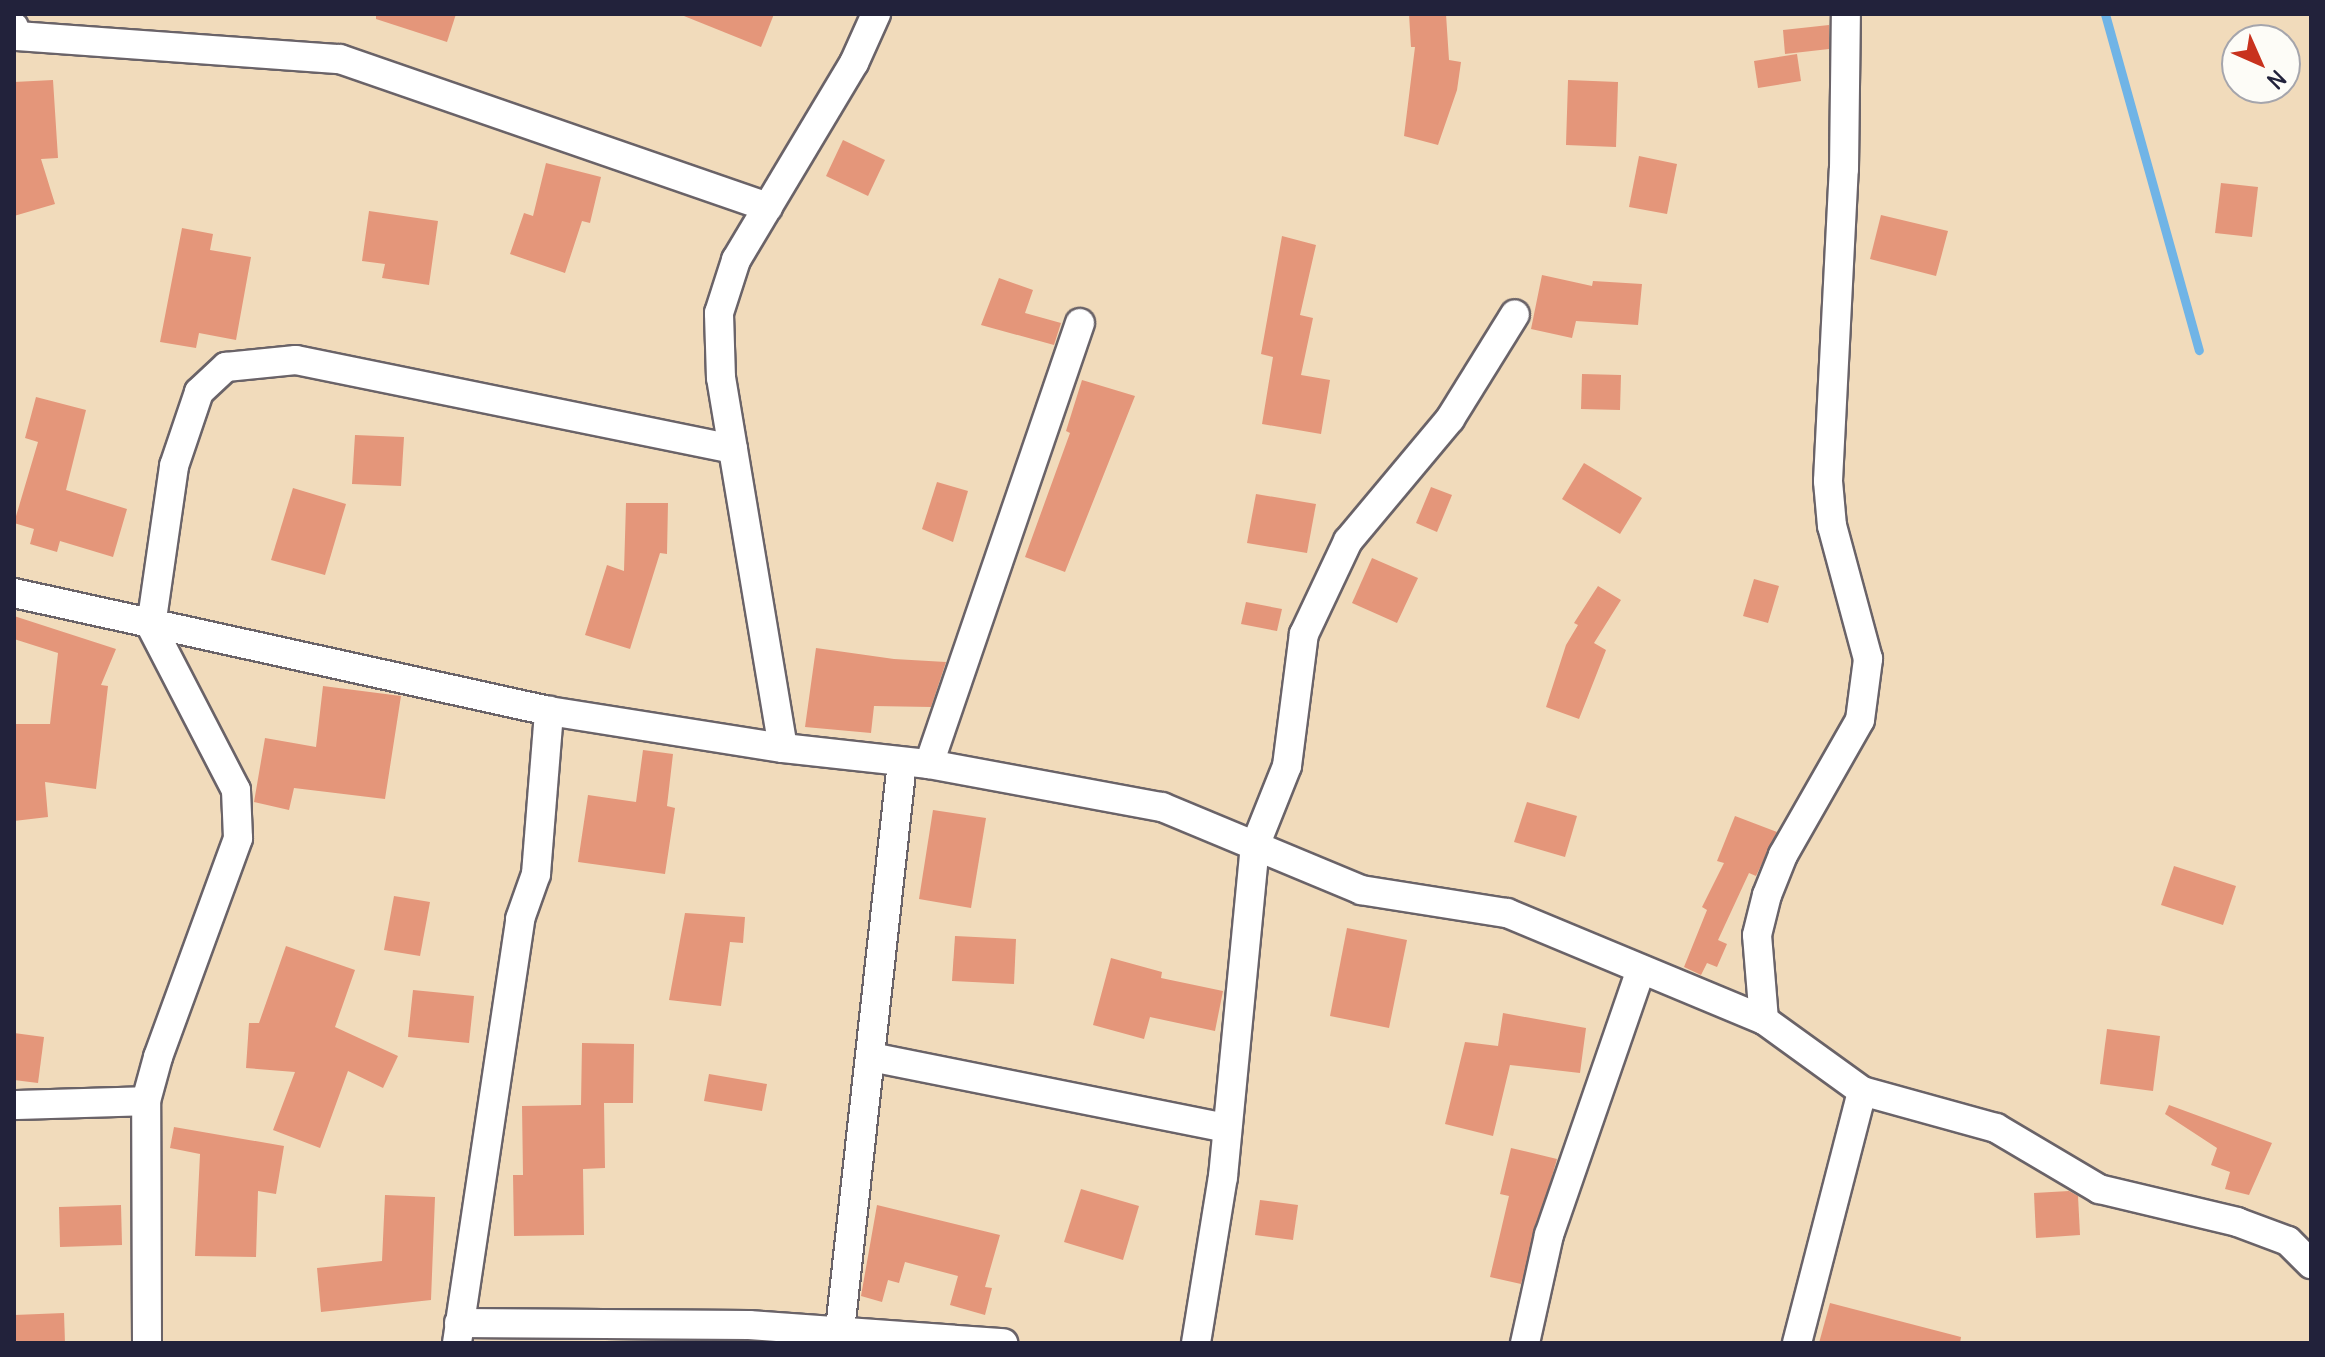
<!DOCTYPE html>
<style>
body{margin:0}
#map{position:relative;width:2325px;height:1357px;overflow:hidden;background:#f1dbbb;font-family:Delius,sans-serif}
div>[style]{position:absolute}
.stream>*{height:9px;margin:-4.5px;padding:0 4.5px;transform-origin:4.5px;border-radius:4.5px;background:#70b4e6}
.building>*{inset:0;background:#e4967a}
.roads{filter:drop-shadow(2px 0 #6a6368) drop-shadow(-2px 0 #6a6368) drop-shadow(0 2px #6a6368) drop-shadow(0 -2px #6a6368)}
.minor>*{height:28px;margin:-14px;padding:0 14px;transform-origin:14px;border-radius:14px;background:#fff}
span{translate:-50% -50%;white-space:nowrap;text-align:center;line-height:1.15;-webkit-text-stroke:6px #fdfcf7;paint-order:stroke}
.frame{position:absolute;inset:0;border:16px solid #22223b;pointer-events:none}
.north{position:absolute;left:2221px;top:24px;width:80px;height:80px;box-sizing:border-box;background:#fdfcf7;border:2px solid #a5a5ac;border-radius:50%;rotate:135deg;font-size:22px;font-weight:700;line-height:32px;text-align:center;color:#22223b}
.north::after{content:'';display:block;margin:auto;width:28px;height:36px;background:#c8321e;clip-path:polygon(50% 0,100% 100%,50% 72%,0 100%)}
</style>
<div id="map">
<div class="stream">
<div style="left:2105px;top:14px;width:349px;rotate:74.4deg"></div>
</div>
<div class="building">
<div style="clip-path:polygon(376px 14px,456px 14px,447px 42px,376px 19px)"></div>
<div style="clip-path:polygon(679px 14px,774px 14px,761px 47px)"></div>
<div style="clip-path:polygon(1409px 14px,1446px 14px,1449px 60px,1461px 62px,1457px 90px,1438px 145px,1404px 136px,1415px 47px,1411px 47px)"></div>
<div style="clip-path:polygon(1829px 25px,1829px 49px,1785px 54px,1783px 30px)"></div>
<div style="clip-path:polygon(1797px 54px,1801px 81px,1758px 88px,1754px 61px)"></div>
<div style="clip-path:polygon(53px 80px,58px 158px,41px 159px,55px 204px,14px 216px,14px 82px)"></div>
<div style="clip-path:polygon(1568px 80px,1618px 82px,1616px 147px,1566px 145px)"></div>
<div style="clip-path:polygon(843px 140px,885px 160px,868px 196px,826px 176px)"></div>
<div style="clip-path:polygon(1639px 156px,1677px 164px,1667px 214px,1629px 207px)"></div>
<div style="clip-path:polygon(546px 163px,601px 177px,590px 223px,582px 221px,565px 273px,510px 254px,524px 213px,533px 216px)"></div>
<div style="clip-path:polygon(2221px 183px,2258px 187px,2252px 237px,2215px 233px)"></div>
<div style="clip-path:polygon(369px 211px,438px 221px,429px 285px,382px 278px,385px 264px,362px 261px)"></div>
<div style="clip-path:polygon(1881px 215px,1948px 231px,1936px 276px,1870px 259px)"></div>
<div style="clip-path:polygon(182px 228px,213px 234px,210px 250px,251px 257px,236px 340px,199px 333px,196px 348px,160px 342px)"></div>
<div style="clip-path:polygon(1282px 236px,1316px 245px,1300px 315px,1313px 318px,1301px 375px,1330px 380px,1321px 434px,1262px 424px,1273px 357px,1261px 354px)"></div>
<div style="clip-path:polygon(1542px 275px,1592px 286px,1593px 281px,1642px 284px,1638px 325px,1576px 321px,1572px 338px,1531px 329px)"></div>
<div style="clip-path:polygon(999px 278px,1033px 290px,1025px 313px,1061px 323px,1054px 345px,981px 325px)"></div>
<div style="clip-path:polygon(1582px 374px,1621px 375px,1620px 410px,1581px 409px)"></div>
<div style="clip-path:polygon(1082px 380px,1135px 396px,1065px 572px,1025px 557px,1070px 433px,1066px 431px)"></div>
<div style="clip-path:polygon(36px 397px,86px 410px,66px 490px,127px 509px,113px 557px,60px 541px,57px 552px,30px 544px,34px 529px,14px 523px,38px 442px,25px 438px)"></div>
<div style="clip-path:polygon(355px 435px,404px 437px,401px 486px,352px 484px)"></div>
<div style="clip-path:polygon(1584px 463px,1642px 498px,1620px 534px,1562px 499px)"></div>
<div style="clip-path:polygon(937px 482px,968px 491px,953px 542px,922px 529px)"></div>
<div style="clip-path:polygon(1431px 487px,1452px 495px,1437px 532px,1416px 523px)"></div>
<div style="clip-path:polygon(293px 488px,346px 504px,325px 575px,271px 560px)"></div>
<div style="clip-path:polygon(1256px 494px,1316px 504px,1307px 553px,1247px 543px)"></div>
<div style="clip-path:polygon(626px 503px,668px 503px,667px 554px,660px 553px,630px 649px,585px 635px,607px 565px,624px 571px)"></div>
<div style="clip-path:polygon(1372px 558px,1418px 578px,1397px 623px,1352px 603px)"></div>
<div style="clip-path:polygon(1754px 579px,1779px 586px,1768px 623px,1743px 616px)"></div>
<div style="clip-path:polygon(1598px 586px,1621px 600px,1594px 643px,1606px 650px,1579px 719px,1546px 707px,1566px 645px,1578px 625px,1574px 623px)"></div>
<div style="clip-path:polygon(1246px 602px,1282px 609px,1277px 631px,1241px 624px)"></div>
<div style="clip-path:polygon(14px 616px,116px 649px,101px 685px,108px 686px,96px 789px,45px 782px,48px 817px,14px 821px,14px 724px,50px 724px,58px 653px,14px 639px)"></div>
<div style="clip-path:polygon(816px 648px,894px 659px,946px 662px,931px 707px,874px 706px,871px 733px,805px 727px)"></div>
<div style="clip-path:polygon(323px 686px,401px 696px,385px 799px,294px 788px,289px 810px,254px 802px,265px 738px,316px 747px)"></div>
<div style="clip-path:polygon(643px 750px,673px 754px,667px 806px,675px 808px,665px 874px,578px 862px,588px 795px,636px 802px)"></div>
<div style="clip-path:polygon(1527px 802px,1577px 816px,1565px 857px,1514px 842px)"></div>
<div style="clip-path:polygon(933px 810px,986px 818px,971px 908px,919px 899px)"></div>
<div style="clip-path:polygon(1735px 816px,1777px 832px,1756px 876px,1749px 873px,1718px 940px,1727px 944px,1717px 967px,1707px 963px,1701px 975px,1684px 967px,1707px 910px,1702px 907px,1724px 863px,1717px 861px)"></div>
<div style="clip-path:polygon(2174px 866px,2236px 886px,2223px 925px,2161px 905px)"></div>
<div style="clip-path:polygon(394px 896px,430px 902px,420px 956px,384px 950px)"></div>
<div style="clip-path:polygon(685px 913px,745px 917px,743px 943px,730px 942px,721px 1006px,669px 1000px)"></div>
<div style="clip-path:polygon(1347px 928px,1407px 940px,1389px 1028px,1330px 1016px)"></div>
<div style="clip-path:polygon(955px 936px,1016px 939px,1014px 984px,952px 981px)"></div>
<div style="clip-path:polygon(286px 946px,355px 970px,335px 1027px,398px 1056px,383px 1088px,348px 1071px,320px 1148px,273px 1130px,295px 1072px,246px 1068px,249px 1023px,259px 1023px)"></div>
<div style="clip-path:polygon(1111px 958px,1162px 972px,1161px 978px,1223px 991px,1215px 1031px,1150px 1017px,1144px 1039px,1093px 1025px)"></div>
<div style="clip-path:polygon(413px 990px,474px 996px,469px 1043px,408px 1037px)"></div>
<div style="clip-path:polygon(1503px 1013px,1586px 1028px,1580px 1073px,1510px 1065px,1493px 1136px,1445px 1124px,1465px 1042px,1498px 1046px)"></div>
<div style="clip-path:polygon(2107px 1029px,2160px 1036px,2153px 1091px,2100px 1084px)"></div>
<div style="clip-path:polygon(14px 1033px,44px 1037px,38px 1083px,14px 1080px)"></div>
<div style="clip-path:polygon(582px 1043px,634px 1044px,633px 1103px,604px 1103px,605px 1168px,583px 1169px,584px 1235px,514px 1236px,513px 1175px,523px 1175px,522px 1106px,581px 1105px)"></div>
<div style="clip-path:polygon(709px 1074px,767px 1084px,762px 1111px,704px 1101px)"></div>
<div style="clip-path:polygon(2169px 1105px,2272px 1143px,2249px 1195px,2225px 1189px,2230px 1172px,2211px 1165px,2217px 1148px,2165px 1114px)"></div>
<div style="clip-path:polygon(174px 1127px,284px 1146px,276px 1194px,258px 1191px,256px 1257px,195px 1256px,200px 1154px,170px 1148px)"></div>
<div style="clip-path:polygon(1511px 1148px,1557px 1159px,1521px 1284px,1490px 1277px,1509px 1196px,1500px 1194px)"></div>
<div style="clip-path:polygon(1081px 1189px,1139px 1206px,1123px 1260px,1064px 1242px)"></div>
<div style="clip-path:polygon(2069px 1191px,2078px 1196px,2080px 1235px,2036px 1238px,2034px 1193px)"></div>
<div style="clip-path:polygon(385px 1195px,435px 1197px,431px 1300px,321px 1312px,317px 1268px,382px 1261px)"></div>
<div style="clip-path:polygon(1260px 1200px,1298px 1205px,1293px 1240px,1255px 1235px)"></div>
<div style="clip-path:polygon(121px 1205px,122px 1245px,60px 1247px,59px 1207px)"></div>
<div style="clip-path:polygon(877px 1205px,1000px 1235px,985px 1287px,992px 1288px,985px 1315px,950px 1305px,958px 1276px,905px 1262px,899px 1283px,888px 1280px,882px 1302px,861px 1296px)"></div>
<div style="clip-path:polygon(1830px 1303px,1961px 1337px,1960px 1343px,1819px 1343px)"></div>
<div style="clip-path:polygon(64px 1313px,65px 1343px,14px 1343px,14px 1315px)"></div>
</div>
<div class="roads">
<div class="minor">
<div style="left:14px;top:27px;width:9px;rotate:72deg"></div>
<div style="left:17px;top:36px;width:324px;rotate:4.1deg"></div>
<div style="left:340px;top:59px;width:453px;rotate:19.1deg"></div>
<div style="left:14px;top:593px;width:548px;rotate:12.44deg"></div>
<div style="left:549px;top:711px;width:237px;rotate:9deg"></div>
<div style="left:783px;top:748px;width:147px;rotate:6.3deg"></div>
<div style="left:929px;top:764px;width:237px;rotate:10.5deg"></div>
<div style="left:1162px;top:807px;width:216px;rotate:22.6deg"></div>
<div style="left:1361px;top:890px;width:148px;rotate:9deg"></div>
<div style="left:1507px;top:913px;width:278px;rotate:22.6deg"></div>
<div style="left:1764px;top:1020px;width:121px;rotate:35.9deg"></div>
<div style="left:1862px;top:1091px;width:139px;rotate:15.4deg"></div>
<div style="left:1996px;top:1128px;width:120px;rotate:30.6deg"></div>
<div style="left:2099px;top:1189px;width:142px;rotate:13.4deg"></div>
<div style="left:2237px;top:1222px;width:54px;rotate:20.4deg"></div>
<div style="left:2288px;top:1241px;width:33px;rotate:45deg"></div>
<div style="left:783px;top:748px;width:375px;rotate:-99.5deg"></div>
<div style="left:721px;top:378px;width:65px;rotate:-91.8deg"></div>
<div style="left:719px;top:313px;width:56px;rotate:-72.2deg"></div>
<div style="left:736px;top:260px;width:230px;rotate:-59.1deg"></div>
<div style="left:854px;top:63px;width:54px;rotate:-65.8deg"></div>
<div style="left:929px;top:764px;width:466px;rotate:-71.1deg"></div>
<div style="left:1764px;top:1020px;width:85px;rotate:-94.7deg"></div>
<div style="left:1757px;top:935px;width:41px;rotate:-76deg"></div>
<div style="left:1767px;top:895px;width:43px;rotate:-68.2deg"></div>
<div style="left:1783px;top:855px;width:155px;rotate:-60.3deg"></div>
<div style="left:1860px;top:720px;width:62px;rotate:-82.5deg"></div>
<div style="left:1868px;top:659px;width:138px;rotate:-105.1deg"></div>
<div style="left:1832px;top:526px;width:45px;rotate:-95.1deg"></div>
<div style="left:1828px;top:481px;width:312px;rotate:-87.1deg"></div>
<div style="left:1844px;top:169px;width:155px;rotate:-89.3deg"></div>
<div style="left:871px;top:1057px;width:363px;rotate:11.3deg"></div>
<div style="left:14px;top:1105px;width:132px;rotate:-1.7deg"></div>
<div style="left:459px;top:1323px;width:290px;rotate:0.4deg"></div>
<div style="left:749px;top:1325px;width:255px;rotate:4.1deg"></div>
<div style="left:840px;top:1330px;width:571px;rotate:-83.77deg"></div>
<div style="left:147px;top:1343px;width:242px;rotate:-90.2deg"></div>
<div style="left:146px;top:1101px;width:46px;rotate:-74.7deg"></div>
<div style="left:158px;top:1057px;width:233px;rotate:-69.9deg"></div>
<div style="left:238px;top:838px;width:48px;rotate:-92.4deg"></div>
<div style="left:236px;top:790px;width:185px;rotate:-117.4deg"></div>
<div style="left:151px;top:626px;width:162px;rotate:-81.8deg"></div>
<div style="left:174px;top:466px;width:78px;rotate:-71.3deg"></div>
<div style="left:199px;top:392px;width:37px;rotate:-43deg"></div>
<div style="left:226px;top:367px;width:70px;rotate:-5.7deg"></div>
<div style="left:296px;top:360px;width:446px;rotate:11.5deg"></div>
<div style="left:457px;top:1343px;width:429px;rotate:-81.5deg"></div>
<div style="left:520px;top:919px;width:48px;rotate:-70.4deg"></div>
<div style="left:536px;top:874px;width:164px;rotate:-85.4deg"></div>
<div style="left:1196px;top:1343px;width:168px;rotate:-80.8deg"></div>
<div style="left:1223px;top:1177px;width:333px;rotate:-84.5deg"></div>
<div style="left:1255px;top:846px;width:86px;rotate:-68.2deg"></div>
<div style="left:1287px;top:766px;width:133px;rotate:-82.7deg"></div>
<div style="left:1304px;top:634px;width:103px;rotate:-64.7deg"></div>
<div style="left:1348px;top:541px;width:159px;rotate:-50.1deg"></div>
<div style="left:1450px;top:419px;width:123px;rotate:-58.2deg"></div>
<div style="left:1525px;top:1343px;width:111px;rotate:-77.5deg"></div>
<div style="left:1549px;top:1235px;width:281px;rotate:-70.9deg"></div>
<div style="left:1797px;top:1343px;width:260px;rotate:-75.5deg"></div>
</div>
</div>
<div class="frame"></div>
<div class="north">N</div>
</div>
